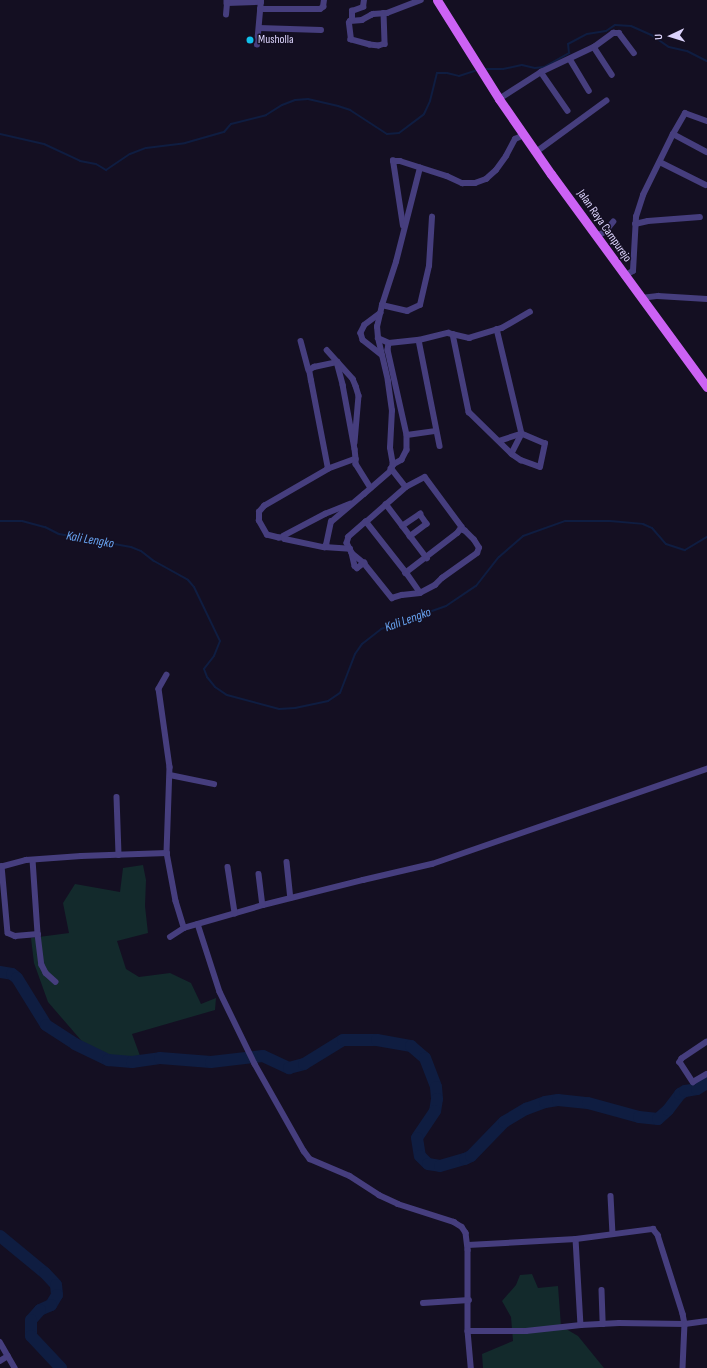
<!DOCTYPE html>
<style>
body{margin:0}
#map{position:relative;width:707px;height:1368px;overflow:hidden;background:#140f22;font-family:"Sofia Sans Condensed",sans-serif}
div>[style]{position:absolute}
.green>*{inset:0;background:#132a2c}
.stream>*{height:2px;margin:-1px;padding:0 1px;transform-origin:1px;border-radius:1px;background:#0f1d41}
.river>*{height:12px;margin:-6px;padding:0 6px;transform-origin:6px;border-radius:6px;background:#0f1d41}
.street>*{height:5.5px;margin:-2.75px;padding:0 2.75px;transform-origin:2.75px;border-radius:2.75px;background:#463e7e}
.primary>*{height:9px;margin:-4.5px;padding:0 4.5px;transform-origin:4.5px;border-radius:4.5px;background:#cc62f4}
.dots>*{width:11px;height:11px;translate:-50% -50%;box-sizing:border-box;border:2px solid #140f22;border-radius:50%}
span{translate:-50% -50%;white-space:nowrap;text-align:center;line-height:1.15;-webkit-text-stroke:3px #140f22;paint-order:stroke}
.poi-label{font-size:12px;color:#dcd3fc}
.left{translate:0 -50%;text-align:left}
.street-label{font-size:12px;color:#dcd3fc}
.water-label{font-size:13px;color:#69a6f5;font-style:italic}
.north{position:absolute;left:651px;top:16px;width:40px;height:40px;-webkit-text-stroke:3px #140f22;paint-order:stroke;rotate:266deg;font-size:11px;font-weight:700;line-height:16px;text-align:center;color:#dcd3fc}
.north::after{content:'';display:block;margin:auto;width:14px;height:18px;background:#dcd3fc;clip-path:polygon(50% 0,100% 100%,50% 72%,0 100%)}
</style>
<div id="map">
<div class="green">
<div style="clip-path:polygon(143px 865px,146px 880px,145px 906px,148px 933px,117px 941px,126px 969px,139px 977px,170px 973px,191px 983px,201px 1004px,216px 998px,215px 1010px,132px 1034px,143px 1064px,99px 1061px,48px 1002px,34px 963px,31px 938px,69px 933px,63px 903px,75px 884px,120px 892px,123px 868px)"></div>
<div style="clip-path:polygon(532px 1274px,538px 1288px,558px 1286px,561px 1326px,578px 1336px,604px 1368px,483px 1368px,482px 1354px,513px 1341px,511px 1317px,502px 1301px,516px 1285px,520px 1275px)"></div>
</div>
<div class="stream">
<div style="left:484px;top:69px;width:19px"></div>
<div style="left:503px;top:69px;width:19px;rotate:-12deg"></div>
<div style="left:522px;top:65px;width:13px;rotate:13deg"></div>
<div style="left:535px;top:68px;width:9px;rotate:-6deg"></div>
<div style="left:544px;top:67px;width:29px;rotate:-29deg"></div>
<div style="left:569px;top:53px;width:9px;rotate:-96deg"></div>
<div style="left:568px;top:44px;width:21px;rotate:-28deg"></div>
<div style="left:587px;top:34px;width:19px;rotate:-9deg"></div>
<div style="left:606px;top:31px;width:11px;rotate:-34deg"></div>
<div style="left:615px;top:25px;width:16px;rotate:4deg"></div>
<div style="left:631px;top:26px;width:24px;rotate:24deg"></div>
<div style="left:653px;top:36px;width:19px;rotate:35deg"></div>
<div style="left:669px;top:47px;width:18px;rotate:13deg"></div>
<div style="left:687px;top:51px;width:22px;rotate:27deg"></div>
<div style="left:0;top:134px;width:45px;rotate:12.8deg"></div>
<div style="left:44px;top:144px;width:40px;rotate:25deg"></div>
<div style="left:80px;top:161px;width:16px;rotate:11deg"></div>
<div style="left:96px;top:164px;width:12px;rotate:31deg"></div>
<div style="left:106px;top:170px;width:29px;rotate:-34deg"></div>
<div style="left:130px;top:154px;width:17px;rotate:-21deg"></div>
<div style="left:146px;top:148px;width:39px;rotate:-7deg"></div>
<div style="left:185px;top:143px;width:41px;rotate:-15.8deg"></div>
<div style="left:224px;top:132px;width:11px;rotate:-49deg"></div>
<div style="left:231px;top:124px;width:36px;rotate:-14deg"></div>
<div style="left:266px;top:115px;width:19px;rotate:-32deg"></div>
<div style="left:282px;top:105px;width:14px;rotate:-21deg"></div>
<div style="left:295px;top:100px;width:13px;rotate:-4deg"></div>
<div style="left:308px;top:99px;width:31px;rotate:13deg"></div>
<div style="left:338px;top:106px;width:13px;rotate:18deg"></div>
<div style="left:350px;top:110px;width:44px;rotate:33deg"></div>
<div style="left:387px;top:134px;width:12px;rotate:-5deg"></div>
<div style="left:399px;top:133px;width:31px;rotate:-37deg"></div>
<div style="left:424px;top:114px;width:14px;rotate:-65deg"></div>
<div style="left:430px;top:101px;width:29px;rotate:-76deg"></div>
<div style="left:437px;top:73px;width:10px"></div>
<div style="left:447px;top:73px;width:12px;rotate:14deg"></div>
<div style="left:459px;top:76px;width:19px;rotate:-18deg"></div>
<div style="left:0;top:521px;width:22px"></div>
<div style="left:22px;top:521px;width:24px;rotate:15deg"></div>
<div style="left:45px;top:527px;width:16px;rotate:27deg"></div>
<div style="left:59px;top:534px;width:73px;rotate:10.2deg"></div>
<div style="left:131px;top:547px;width:11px;rotate:22deg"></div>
<div style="left:141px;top:551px;width:16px;rotate:38deg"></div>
<div style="left:154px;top:561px;width:39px;rotate:29deg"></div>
<div style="left:188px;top:580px;width:9px;rotate:49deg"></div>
<div style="left:194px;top:587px;width:60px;rotate:64.3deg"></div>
<div style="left:220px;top:641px;width:16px;rotate:112deg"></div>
<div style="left:214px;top:656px;width:16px;rotate:128deg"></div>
<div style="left:204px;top:669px;width:9px;rotate:69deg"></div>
<div style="left:207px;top:677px;width:13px;rotate:51deg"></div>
<div style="left:215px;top:687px;width:14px;rotate:34deg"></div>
<div style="left:227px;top:695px;width:54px;rotate:15.1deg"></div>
<div style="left:279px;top:709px;width:16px;rotate:-4deg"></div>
<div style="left:295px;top:708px;width:34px;rotate:-12deg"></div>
<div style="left:328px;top:701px;width:14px;rotate:-34deg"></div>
<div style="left:340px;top:693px;width:42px;rotate:-69deg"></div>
<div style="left:355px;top:654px;width:12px;rotate:-55deg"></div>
<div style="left:362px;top:644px;width:24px;rotate:-38deg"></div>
<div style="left:381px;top:629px;width:69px;rotate:-19.5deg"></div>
<div style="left:446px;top:606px;width:36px;rotate:-34deg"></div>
<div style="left:476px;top:586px;width:37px;rotate:-52deg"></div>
<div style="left:499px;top:557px;width:32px;rotate:-41deg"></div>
<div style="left:523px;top:536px;width:45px;rotate:-19.7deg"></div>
<div style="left:565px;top:521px;width:45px"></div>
<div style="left:610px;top:521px;width:33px;rotate:5deg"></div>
<div style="left:643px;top:524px;width:10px;rotate:24deg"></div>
<div style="left:652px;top:528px;width:21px;rotate:49deg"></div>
<div style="left:666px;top:544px;width:20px;rotate:18deg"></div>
<div style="left:685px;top:550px;width:26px;rotate:-31deg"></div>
</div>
<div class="river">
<div style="left:0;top:972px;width:12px;rotate:9deg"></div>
<div style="left:12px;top:974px;width:6px;rotate:39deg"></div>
<div style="left:17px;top:978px;width:55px;rotate:58.3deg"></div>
<div style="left:46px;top:1025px;width:35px;rotate:33deg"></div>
<div style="left:75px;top:1044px;width:37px;rotate:26deg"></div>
<div style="left:108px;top:1060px;width:24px;rotate:5deg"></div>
<div style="left:132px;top:1062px;width:28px;rotate:-8deg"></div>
<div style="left:160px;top:1058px;width:51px;rotate:4.5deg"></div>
<div style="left:211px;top:1062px;width:52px;rotate:-6.6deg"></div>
<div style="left:263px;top:1056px;width:29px;rotate:25deg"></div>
<div style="left:289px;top:1068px;width:16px;rotate:-15deg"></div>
<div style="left:304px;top:1064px;width:46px;rotate:-31.6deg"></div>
<div style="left:343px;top:1040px;width:34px"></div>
<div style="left:377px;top:1040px;width:35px;rotate:10deg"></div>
<div style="left:411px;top:1046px;width:18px;rotate:41deg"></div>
<div style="left:425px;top:1058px;width:31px;rotate:69deg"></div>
<div style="left:436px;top:1087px;width:12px;rotate:85deg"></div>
<div style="left:437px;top:1099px;width:12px;rotate:99deg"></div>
<div style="left:435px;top:1111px;width:32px;rotate:124deg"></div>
<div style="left:417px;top:1138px;width:18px;rotate:81deg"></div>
<div style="left:420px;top:1156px;width:11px;rotate:45deg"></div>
<div style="left:428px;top:1164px;width:12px;rotate:9deg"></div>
<div style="left:440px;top:1166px;width:26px;rotate:-16deg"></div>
<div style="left:465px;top:1159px;width:7px;rotate:-27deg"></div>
<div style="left:471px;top:1156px;width:47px;rotate:-45.9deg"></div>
<div style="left:504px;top:1122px;width:26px;rotate:-31deg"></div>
<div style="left:526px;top:1109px;width:20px;rotate:-20deg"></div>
<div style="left:545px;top:1102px;width:13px;rotate:-9deg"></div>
<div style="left:558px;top:1100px;width:30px;rotate:6deg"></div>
<div style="left:588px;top:1103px;width:53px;rotate:15.4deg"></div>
<div style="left:639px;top:1117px;width:19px;rotate:6deg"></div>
<div style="left:658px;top:1119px;width:13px;rotate:-42deg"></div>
<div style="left:668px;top:1110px;width:20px;rotate:-53deg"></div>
<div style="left:680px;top:1094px;width:6px;rotate:-31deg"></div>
<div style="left:685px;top:1091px;width:12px;rotate:-9deg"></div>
<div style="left:697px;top:1089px;width:12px;rotate:-31deg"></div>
<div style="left:0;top:1236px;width:58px;rotate:39.4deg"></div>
<div style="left:45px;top:1273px;width:16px;rotate:47deg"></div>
<div style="left:56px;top:1285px;width:10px;rotate:84deg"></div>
<div style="left:57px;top:1295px;width:12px;rotate:121deg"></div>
<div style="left:51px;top:1305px;width:12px;rotate:156deg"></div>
<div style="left:40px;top:1310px;width:13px;rotate:132deg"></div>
<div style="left:31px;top:1320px;width:16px;rotate:90deg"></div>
<div style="left:31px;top:1336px;width:44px;rotate:46.8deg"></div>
</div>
<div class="street">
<div style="left:227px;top:0;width:3px;rotate:90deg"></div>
<div style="left:227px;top:3px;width:34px;rotate:-2deg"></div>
<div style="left:260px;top:9px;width:60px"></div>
<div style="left:320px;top:9px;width:4px;rotate:-34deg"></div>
<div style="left:323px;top:7px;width:7px;rotate:-82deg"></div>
<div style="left:384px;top:13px;width:31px;rotate:88deg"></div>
<div style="left:385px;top:44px;width:6px;rotate:162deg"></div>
<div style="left:379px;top:46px;width:9px;rotate:-174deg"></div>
<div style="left:370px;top:45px;width:20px;rotate:-165deg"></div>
<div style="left:351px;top:40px;width:17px;rotate:-97deg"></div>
<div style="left:349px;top:23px;width:2px;rotate:-63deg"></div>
<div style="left:350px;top:21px;width:12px;rotate:-5deg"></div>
<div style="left:362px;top:20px;width:10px;rotate:-29deg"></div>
<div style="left:371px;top:15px;width:2px;rotate:-27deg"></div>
<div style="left:373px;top:14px;width:14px;rotate:-4deg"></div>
<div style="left:387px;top:13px;width:36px;rotate:-21deg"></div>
<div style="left:226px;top:15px;width:12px;rotate:-85deg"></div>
<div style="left:352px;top:20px;width:9px;rotate:-90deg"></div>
<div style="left:352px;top:11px;width:12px;rotate:-20deg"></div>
<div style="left:363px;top:7px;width:7px;rotate:-82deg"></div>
<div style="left:259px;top:28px;width:62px;rotate:1.8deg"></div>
<div style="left:257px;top:45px;width:45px;rotate:-84.9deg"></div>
<div style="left:594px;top:47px;width:33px;rotate:57deg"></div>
<div style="left:570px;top:59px;width:37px;rotate:59deg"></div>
<div style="left:541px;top:72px;width:47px;rotate:55.3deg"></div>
<div style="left:499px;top:99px;width:50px;rotate:-32.7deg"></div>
<div style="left:541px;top:72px;width:59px;rotate:-25.3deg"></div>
<div style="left:594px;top:47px;width:24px;rotate:-36deg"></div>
<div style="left:613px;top:33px;width:6px"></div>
<div style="left:619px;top:33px;width:25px;rotate:53deg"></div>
<div style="left:673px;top:134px;width:24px;rotate:-60deg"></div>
<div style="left:685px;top:113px;width:23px;rotate:20deg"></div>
<div style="left:536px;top:152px;width:87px;rotate:-36.1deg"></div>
<div style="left:660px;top:162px;width:51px;rotate:26.6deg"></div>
<div style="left:635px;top:224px;width:13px;rotate:-13deg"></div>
<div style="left:648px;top:221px;width:52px;rotate:-4.4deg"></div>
<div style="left:403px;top:226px;width:66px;rotate:-98.7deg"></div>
<div style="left:393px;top:161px;width:7px"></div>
<div style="left:400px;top:161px;width:49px;rotate:17.7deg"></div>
<div style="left:447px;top:176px;width:17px;rotate:25deg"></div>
<div style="left:462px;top:183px;width:13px"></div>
<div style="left:475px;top:183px;width:12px;rotate:-20deg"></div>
<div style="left:486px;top:179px;width:13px;rotate:-42deg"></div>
<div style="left:496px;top:170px;width:17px;rotate:-54deg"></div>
<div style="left:506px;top:156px;width:19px;rotate:-62deg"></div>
<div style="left:515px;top:139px;width:10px;rotate:-24deg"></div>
<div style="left:596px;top:236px;width:10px;rotate:-24deg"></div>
<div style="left:605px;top:232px;width:13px;rotate:-51deg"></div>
<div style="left:624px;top:276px;width:10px;rotate:-29deg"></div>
<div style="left:633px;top:271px;width:54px;rotate:-86.8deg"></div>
<div style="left:636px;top:217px;width:23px;rotate:-72deg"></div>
<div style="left:643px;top:195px;width:68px;rotate:-63.8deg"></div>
<div style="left:673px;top:134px;width:38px;rotate:28deg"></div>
<div style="left:641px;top:298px;width:17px;rotate:-7deg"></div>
<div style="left:658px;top:296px;width:49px;rotate:3.5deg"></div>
<div style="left:382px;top:305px;width:26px;rotate:13deg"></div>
<div style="left:407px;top:311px;width:14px;rotate:-25deg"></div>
<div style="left:420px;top:305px;width:40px;rotate:-77deg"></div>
<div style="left:429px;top:266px;width:49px;rotate:-86.5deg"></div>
<div style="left:381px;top:313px;width:20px;rotate:143deg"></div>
<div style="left:365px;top:325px;width:9px;rotate:117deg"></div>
<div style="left:361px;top:333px;width:7px;rotate:74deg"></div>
<div style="left:363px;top:340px;width:24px;rotate:38deg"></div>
<div style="left:497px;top:329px;width:108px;rotate:76.6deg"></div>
<div style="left:522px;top:434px;width:22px;rotate:117deg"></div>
<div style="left:453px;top:334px;width:80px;rotate:78.4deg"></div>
<div style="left:469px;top:412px;width:60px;rotate:44.3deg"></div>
<div style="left:512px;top:454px;width:11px;rotate:34deg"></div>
<div style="left:521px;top:460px;width:20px;rotate:20deg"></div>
<div style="left:540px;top:467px;width:24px;rotate:-78deg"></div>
<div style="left:545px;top:444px;width:25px;rotate:-157deg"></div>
<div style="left:522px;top:434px;width:23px;rotate:162deg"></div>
<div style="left:378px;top:338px;width:12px;rotate:24deg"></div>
<div style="left:389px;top:343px;width:7px;rotate:98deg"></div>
<div style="left:388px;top:350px;width:87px;rotate:77.4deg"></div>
<div style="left:407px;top:435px;width:15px;rotate:90deg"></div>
<div style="left:407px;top:450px;width:11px;rotate:117deg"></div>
<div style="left:402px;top:460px;width:10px;rotate:151deg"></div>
<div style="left:419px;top:340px;width:30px;rotate:-14deg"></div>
<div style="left:448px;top:333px;width:22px;rotate:13deg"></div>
<div style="left:469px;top:338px;width:34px;rotate:-17deg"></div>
<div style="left:502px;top:328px;width:32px;rotate:-30deg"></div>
<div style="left:301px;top:341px;width:30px;rotate:75deg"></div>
<div style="left:389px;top:343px;width:30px;rotate:-6deg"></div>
<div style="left:419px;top:340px;width:108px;rotate:78.8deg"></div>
<div style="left:327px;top:350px;width:39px;rotate:48deg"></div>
<div style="left:353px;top:379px;width:8px;rotate:67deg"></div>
<div style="left:356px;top:386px;width:10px;rotate:73deg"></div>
<div style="left:359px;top:396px;width:47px;rotate:94.9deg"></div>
<div style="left:407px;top:435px;width:29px;rotate:-8deg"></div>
<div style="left:356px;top:459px;width:30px;rotate:160deg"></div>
<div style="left:328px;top:469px;width:90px;rotate:-100.9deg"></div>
<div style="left:311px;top:381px;width:11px;rotate:-100deg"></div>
<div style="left:309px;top:370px;width:6px;rotate:-31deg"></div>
<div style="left:314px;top:367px;width:24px;rotate:-12deg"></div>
<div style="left:337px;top:362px;width:24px;rotate:75deg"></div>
<div style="left:343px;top:385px;width:65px;rotate:79.4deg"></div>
<div style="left:355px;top:449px;width:10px;rotate:84deg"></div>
<div style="left:356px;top:459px;width:5px;rotate:90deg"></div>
<div style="left:356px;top:464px;width:28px;rotate:58deg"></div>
<div style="left:391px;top:468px;width:24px;rotate:52deg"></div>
<div style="left:406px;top:487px;width:21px;rotate:-28deg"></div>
<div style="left:425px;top:477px;width:62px;rotate:53.5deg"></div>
<div style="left:462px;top:527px;width:7px;rotate:124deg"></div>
<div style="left:458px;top:533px;width:66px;rotate:142.4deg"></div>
<div style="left:406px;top:573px;width:65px;rotate:-128.1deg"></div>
<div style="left:366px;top:522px;width:53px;rotate:-41.2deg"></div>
<div style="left:351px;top:504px;width:27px;rotate:158deg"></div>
<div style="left:326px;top:514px;width:47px;rotate:152.4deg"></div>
<div style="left:284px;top:536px;width:3px;rotate:72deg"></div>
<div style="left:285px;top:539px;width:40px;rotate:12deg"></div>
<div style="left:324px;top:547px;width:3px;rotate:-45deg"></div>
<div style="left:326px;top:545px;width:24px;rotate:-78deg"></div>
<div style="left:331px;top:522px;width:43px;rotate:-40.3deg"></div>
<div style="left:364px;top:494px;width:35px;rotate:-41deg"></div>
<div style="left:390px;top:471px;width:7px;rotate:-63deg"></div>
<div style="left:393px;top:465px;width:17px;rotate:-100deg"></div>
<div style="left:390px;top:448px;width:37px;rotate:-87deg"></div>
<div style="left:392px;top:411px;width:30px;rotate:-98deg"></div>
<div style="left:388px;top:381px;width:44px;rotate:-103.1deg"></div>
<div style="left:378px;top:338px;width:11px;rotate:-95deg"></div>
<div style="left:377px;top:327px;width:23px;rotate:-77deg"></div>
<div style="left:382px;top:305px;width:45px;rotate:-72deg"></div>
<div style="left:396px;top:262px;width:97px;rotate:-75.7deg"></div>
<div style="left:386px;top:504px;width:68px;rotate:52.8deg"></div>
<div style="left:366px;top:522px;width:23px;rotate:139deg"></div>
<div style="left:349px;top:537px;width:6px;rotate:108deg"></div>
<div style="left:347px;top:543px;width:11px;rotate:63deg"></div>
<div style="left:352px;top:553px;width:13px;rotate:77deg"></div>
<div style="left:355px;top:566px;width:3px;rotate:45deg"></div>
<div style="left:357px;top:568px;width:9px;rotate:-36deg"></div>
<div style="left:364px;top:563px;width:45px;rotate:51.3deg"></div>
<div style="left:392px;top:598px;width:10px;rotate:-17deg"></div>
<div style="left:402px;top:595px;width:18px;rotate:-6deg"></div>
<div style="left:420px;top:593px;width:24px;rotate:-125deg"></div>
<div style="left:402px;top:526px;width:22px;rotate:-34deg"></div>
<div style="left:420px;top:514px;width:12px;rotate:55deg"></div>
<div style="left:427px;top:524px;width:21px;rotate:143deg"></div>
<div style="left:285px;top:538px;width:6px;rotate:180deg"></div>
<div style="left:279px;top:538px;width:12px;rotate:-166deg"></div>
<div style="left:267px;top:535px;width:16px;rotate:-120deg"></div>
<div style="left:259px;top:521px;width:9px;rotate:-90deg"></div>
<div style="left:259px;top:512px;width:8px;rotate:-50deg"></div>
<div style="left:264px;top:506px;width:74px;rotate:-30deg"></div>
<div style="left:324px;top:547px;width:26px;rotate:4deg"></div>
<div style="left:352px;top:553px;width:16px;rotate:40deg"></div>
<div style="left:420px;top:593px;width:17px;rotate:-28deg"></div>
<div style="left:435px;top:585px;width:10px;rotate:-45deg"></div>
<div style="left:442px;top:578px;width:43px;rotate:-35.5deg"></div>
<div style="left:477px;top:553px;width:5px;rotate:-68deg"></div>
<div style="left:479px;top:548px;width:9px;rotate:-122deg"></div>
<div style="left:474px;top:540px;width:13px;rotate:-135deg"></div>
<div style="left:465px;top:531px;width:4px;rotate:-166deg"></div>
<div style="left:167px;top:675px;width:16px;rotate:120deg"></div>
<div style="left:159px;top:689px;width:79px;rotate:82deg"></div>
<div style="left:170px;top:767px;width:86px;rotate:92deg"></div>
<div style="left:170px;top:775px;width:45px;rotate:11.6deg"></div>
<div style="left:117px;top:797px;width:58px;rotate:88deg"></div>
<div style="left:33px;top:860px;width:74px;rotate:86.1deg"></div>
<div style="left:287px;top:862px;width:36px;rotate:84deg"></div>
<div style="left:2px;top:866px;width:67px;rotate:84.9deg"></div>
<div style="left:8px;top:933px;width:8px;rotate:23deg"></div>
<div style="left:15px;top:936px;width:23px;rotate:-5deg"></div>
<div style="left:38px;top:934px;width:31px;rotate:83deg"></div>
<div style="left:42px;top:965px;width:9px;rotate:63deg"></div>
<div style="left:46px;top:973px;width:13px;rotate:42deg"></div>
<div style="left:0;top:867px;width:27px;rotate:-15deg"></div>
<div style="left:26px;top:860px;width:55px;rotate:-4.2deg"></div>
<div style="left:81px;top:856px;width:86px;rotate:-2deg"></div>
<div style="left:167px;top:853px;width:49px;rotate:79.4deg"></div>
<div style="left:176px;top:901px;width:28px;rotate:73deg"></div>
<div style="left:184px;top:928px;width:82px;rotate:-16.2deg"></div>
<div style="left:263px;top:905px;width:103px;rotate:-14deg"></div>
<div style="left:363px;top:880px;width:71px;rotate:-13.1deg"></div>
<div style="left:432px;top:864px;width:291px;rotate:-19.1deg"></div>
<div style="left:228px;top:867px;width:47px;rotate:81.3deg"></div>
<div style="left:259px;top:874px;width:31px;rotate:83deg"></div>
<div style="left:198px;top:924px;width:71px;rotate:72.1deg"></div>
<div style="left:220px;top:992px;width:80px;rotate:64.1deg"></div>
<div style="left:255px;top:1064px;width:100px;rotate:60.6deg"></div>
<div style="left:304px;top:1151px;width:10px;rotate:53deg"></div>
<div style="left:310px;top:1159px;width:43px;rotate:23deg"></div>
<div style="left:350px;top:1176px;width:35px;rotate:33deg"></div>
<div style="left:379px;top:1195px;width:21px;rotate:25deg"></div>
<div style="left:398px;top:1204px;width:59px;rotate:17.8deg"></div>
<div style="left:454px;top:1222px;width:9px;rotate:32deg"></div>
<div style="left:462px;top:1227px;width:7px;rotate:56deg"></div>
<div style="left:466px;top:1233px;width:17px;rotate:83deg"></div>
<div style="left:468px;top:1250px;width:81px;rotate:90deg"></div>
<div style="left:468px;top:1331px;width:37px;rotate:85deg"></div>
<div style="left:170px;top:937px;width:17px;rotate:-33deg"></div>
<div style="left:707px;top:1042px;width:30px;rotate:146deg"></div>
<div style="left:682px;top:1059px;width:4px;rotate:124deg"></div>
<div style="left:680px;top:1062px;width:24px;rotate:57deg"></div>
<div style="left:693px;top:1082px;width:16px;rotate:-30deg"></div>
<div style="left:611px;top:1196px;width:38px;rotate:87deg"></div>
<div style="left:576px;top:1239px;width:86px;rotate:86.7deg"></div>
<div style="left:468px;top:1245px;width:108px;rotate:-3.2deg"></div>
<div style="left:576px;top:1239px;width:78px;rotate:-7.4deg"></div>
<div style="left:653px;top:1229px;width:8px;rotate:50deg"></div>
<div style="left:658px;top:1235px;width:83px;rotate:72.4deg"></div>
<div style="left:683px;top:1314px;width:10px;rotate:79deg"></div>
<div style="left:685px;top:1324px;width:44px;rotate:92.6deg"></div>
<div style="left:602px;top:1290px;width:34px;rotate:88deg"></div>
<div style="left:423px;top:1303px;width:46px;rotate:-3.7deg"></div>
<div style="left:468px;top:1331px;width:58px"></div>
<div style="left:526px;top:1331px;width:55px;rotate:-6.2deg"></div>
<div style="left:581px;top:1325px;width:38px;rotate:-3deg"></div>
<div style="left:619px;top:1323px;width:66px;rotate:0.9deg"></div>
<div style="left:685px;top:1324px;width:22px;rotate:-8deg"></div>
<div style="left:0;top:1342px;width:30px;rotate:60deg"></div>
<div style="left:0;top:1361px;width:9px;rotate:-32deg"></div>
</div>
<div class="primary">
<div style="left:437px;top:0;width:117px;rotate:57.9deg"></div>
<div style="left:499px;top:99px;width:91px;rotate:55.3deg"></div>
<div style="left:551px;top:174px;width:264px;rotate:53.8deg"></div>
</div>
<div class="dots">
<div style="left:250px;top:40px;background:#10c0eb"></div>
</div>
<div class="poi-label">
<span class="left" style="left:258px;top:40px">Musholla</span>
</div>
<div class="street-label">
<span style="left:604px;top:226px;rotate:55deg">Jalan Raya Campurejo</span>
</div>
<div class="water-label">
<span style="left:90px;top:540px;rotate:10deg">Kali Lengko</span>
<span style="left:408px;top:620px;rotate:-20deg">Kali Lengko</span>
</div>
<div class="north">U</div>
</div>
